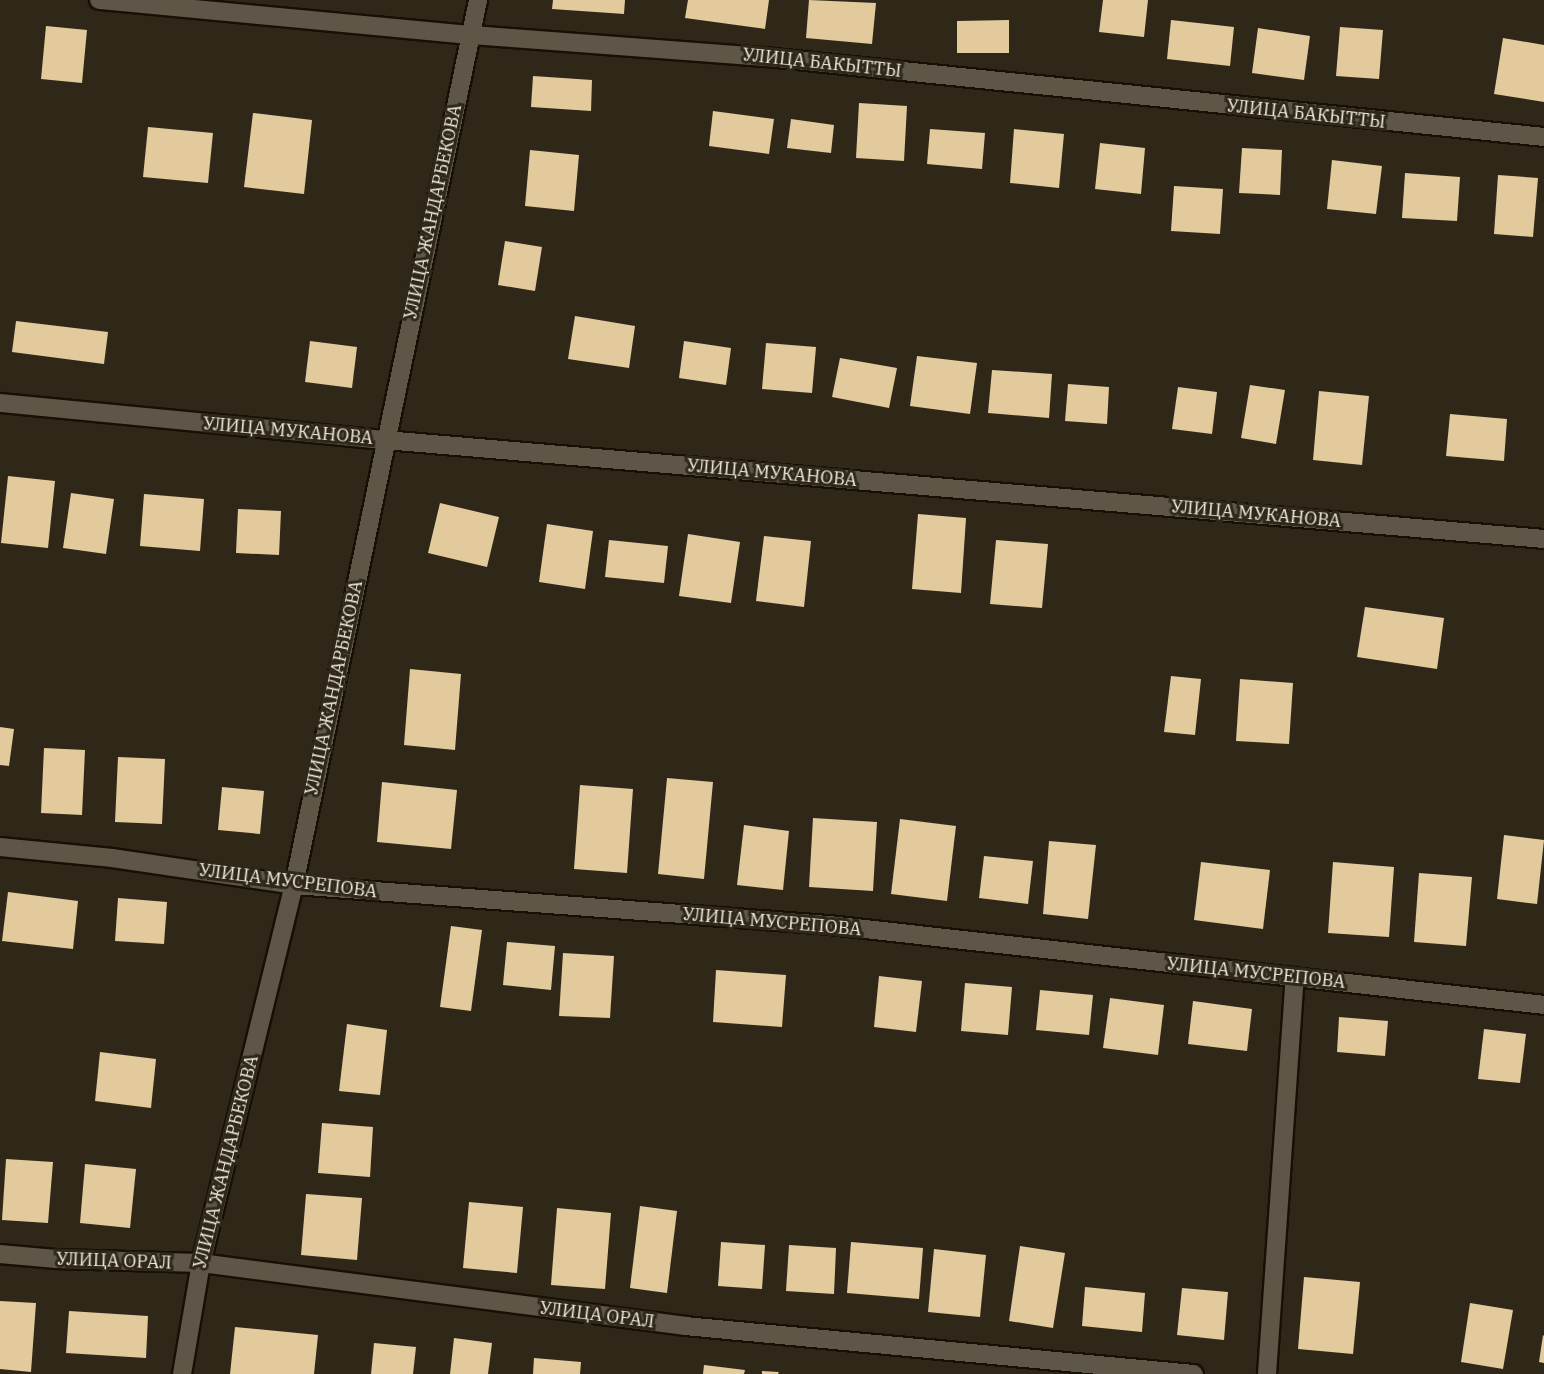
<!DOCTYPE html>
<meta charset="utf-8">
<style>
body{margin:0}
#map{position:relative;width:1544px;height:1374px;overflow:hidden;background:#2f2819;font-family:"IBM Plex Serif",serif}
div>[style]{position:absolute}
.building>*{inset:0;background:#e2ca9d}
.roads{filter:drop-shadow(2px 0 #171004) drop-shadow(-2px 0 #171004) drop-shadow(0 2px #171004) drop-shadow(0 -2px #171004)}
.minor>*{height:18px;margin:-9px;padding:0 9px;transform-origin:9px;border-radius:9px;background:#5e5646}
span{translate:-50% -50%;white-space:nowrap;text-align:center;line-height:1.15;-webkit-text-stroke:6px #2f2819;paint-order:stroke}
.street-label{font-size:18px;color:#f1ece3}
</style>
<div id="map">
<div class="building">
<div style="clip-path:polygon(553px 0,625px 0,624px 14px,552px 9px)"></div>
<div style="clip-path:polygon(688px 0,769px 0,765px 29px,685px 18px)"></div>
<div style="clip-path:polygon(809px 0,876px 3px,872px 44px,806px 38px)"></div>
<div style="clip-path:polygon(1103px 0,1148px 0,1144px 37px,1099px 32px)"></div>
<div style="clip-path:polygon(1009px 20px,1009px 53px,957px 53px,957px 21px)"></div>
<div style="clip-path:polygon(1171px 20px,1234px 27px,1230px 66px,1167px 59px)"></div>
<div style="clip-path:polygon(46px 26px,87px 30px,82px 83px,41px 79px)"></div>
<div style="clip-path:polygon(1340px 27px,1383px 30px,1379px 79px,1336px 76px)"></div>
<div style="clip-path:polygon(1258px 28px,1310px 36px,1304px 80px,1252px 73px)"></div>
<div style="clip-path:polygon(1503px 38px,1544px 45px,1544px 102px,1494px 94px)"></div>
<div style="clip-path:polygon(533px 76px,592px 80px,591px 111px,531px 107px)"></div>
<div style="clip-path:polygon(859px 103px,907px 106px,904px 161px,856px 158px)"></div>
<div style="clip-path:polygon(713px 111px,774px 119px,769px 154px,709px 146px)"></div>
<div style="clip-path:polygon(253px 113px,312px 120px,304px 194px,244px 187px)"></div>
<div style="clip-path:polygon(791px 119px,834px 125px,831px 153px,787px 148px)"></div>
<div style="clip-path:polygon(148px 127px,213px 133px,208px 183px,143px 177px)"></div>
<div style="clip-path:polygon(930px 129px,985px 133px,982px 169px,927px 164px)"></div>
<div style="clip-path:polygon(1014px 129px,1064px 134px,1059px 188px,1010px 183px)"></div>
<div style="clip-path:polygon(1100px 143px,1145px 148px,1141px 194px,1095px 189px)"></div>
<div style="clip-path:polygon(1242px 148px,1282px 150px,1280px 195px,1239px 193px)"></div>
<div style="clip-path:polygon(530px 150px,579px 155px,574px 211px,525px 206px)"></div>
<div style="clip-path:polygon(1332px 160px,1382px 166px,1376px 214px,1327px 209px)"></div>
<div style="clip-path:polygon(1405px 173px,1460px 177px,1457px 221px,1402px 218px)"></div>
<div style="clip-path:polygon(1498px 175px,1538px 178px,1533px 237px,1494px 234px)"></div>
<div style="clip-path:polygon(1174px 186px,1223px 189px,1220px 234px,1171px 231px)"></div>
<div style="clip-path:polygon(505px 241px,542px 247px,535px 291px,498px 285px)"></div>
<div style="clip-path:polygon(575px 316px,635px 326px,629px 368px,568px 359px)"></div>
<div style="clip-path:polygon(16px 321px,108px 332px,104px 364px,12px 352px)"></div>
<div style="clip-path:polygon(310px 341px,357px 347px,352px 388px,305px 382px)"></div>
<div style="clip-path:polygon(684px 341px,731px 348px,726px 385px,679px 378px)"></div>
<div style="clip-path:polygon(766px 343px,816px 347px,812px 393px,762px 389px)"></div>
<div style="clip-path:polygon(917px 356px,977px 363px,970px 414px,910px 406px)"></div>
<div style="clip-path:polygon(840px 358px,897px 368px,889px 408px,832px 397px)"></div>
<div style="clip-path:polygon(992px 370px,1052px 374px,1049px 418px,988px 413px)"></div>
<div style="clip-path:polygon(1068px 384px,1109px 387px,1107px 424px,1065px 421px)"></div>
<div style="clip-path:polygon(1250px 385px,1285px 390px,1276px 444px,1241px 438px)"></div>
<div style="clip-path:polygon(1178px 387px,1217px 392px,1212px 434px,1172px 429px)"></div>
<div style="clip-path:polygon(1319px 391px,1369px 396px,1362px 465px,1313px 460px)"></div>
<div style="clip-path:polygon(1450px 414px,1507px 419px,1504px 461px,1446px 456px)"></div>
<div style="clip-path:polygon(8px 476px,55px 481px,48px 548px,1px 543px)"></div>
<div style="clip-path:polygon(71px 493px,114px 499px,106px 554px,63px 548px)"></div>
<div style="clip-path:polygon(144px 494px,204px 499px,200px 551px,140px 546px)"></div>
<div style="clip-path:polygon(440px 503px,499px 517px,487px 567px,428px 553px)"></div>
<div style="clip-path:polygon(238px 509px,281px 511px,279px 555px,236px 553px)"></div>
<div style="clip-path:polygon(918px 514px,966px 518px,961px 593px,912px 589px)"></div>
<div style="clip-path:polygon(547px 524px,593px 531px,585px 589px,539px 582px)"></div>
<div style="clip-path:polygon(688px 534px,740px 542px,731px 603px,679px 596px)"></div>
<div style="clip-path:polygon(764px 536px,811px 541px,804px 607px,756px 601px)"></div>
<div style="clip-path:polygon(609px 540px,668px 546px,664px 583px,605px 577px)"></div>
<div style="clip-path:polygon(996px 540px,1048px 544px,1042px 608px,990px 604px)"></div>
<div style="clip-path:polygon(1365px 607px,1444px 618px,1437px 669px,1357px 657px)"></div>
<div style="clip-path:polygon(410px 669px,461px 674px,455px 750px,404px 745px)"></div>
<div style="clip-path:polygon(1171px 676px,1201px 679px,1195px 735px,1164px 732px)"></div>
<div style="clip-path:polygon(1240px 679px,1293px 683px,1289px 744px,1236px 741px)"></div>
<div style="clip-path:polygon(0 727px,14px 729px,9px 766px,0 765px)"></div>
<div style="clip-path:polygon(44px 748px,85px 750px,82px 815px,41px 813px)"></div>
<div style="clip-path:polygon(118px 757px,165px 759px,162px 824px,115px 822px)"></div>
<div style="clip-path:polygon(667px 778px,713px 782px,704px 879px,658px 874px)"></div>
<div style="clip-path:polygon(382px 782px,457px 790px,451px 849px,377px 842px)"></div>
<div style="clip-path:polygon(580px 785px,633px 789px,627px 873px,574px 869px)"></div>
<div style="clip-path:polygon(222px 787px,264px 791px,260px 834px,218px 830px)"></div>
<div style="clip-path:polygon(813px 818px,877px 822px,873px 891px,809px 887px)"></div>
<div style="clip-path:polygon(900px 819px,956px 826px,947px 901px,891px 894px)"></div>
<div style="clip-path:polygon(744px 825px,789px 831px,783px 890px,737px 885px)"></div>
<div style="clip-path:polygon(1504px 835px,1544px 840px,1537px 904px,1497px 899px)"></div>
<div style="clip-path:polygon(1049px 841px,1096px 845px,1088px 919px,1043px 914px)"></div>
<div style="clip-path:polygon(984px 856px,1033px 861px,1028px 904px,979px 898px)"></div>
<div style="clip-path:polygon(1201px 862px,1270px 870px,1263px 929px,1194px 920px)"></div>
<div style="clip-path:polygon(1333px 862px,1394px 867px,1389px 937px,1328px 933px)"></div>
<div style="clip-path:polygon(1419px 873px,1472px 877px,1466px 946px,1414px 942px)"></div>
<div style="clip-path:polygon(8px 892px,78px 901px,73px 949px,2px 941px)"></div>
<div style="clip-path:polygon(118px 898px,167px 902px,164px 944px,115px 941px)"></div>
<div style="clip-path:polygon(451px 926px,482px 930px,471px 1011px,440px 1007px)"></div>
<div style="clip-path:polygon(507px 942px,555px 946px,551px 990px,503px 985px)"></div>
<div style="clip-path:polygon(563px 953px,614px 956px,610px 1018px,559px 1016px)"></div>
<div style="clip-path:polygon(716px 970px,786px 975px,782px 1027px,713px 1022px)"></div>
<div style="clip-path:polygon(879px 976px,922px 981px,916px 1032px,874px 1027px)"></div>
<div style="clip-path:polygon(965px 983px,1012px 987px,1008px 1035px,961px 1031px)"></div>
<div style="clip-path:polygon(1040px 990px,1093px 995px,1089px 1035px,1036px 1030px)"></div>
<div style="clip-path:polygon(1110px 998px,1164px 1005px,1158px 1055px,1103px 1048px)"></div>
<div style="clip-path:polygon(1193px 1001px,1252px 1009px,1247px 1051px,1188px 1044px)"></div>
<div style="clip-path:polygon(1339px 1017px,1388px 1021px,1385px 1056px,1337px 1052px)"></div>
<div style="clip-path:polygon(347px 1024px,387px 1030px,380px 1095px,339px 1091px)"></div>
<div style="clip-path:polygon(1484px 1029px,1526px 1034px,1520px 1083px,1478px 1079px)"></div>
<div style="clip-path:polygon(100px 1052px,156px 1059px,151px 1108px,95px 1101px)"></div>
<div style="clip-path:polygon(322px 1123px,373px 1127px,370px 1177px,318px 1173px)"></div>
<div style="clip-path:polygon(6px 1159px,53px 1162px,48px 1223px,2px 1220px)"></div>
<div style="clip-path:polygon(85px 1164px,136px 1169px,130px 1228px,80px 1223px)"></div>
<div style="clip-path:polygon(306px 1194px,362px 1198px,357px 1260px,301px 1255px)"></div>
<div style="clip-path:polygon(469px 1202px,523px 1207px,517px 1273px,463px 1268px)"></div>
<div style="clip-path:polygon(640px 1206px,677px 1211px,667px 1293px,630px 1288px)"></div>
<div style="clip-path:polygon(557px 1208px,611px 1213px,605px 1289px,551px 1285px)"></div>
<div style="clip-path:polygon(721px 1242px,765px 1245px,762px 1289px,718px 1286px)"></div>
<div style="clip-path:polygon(851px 1242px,923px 1248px,919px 1299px,847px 1293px)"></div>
<div style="clip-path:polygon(789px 1245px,836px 1248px,834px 1294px,786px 1291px)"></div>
<div style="clip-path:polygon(1020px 1246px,1065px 1253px,1053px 1328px,1009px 1321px)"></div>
<div style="clip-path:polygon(934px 1249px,986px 1255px,980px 1317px,928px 1312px)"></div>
<div style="clip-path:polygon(1304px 1277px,1360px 1282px,1353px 1354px,1298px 1349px)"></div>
<div style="clip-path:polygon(1085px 1287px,1145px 1293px,1142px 1332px,1082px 1326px)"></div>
<div style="clip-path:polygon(1182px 1288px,1228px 1292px,1224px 1340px,1177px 1335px)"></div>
<div style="clip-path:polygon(0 1301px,36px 1303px,31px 1372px,0 1369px)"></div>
<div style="clip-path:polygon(1470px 1303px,1513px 1310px,1503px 1369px,1461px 1362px)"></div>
<div style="clip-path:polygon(69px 1311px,148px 1316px,146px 1358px,66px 1353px)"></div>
<div style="clip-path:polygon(235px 1327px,318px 1335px,314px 1374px,230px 1374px)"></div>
<div style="clip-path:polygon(1543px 1335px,1544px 1336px,1544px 1363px,1539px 1362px)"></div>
<div style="clip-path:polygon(454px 1338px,492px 1343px,488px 1374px,450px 1374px)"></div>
<div style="clip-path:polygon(374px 1343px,416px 1347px,413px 1374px,371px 1374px)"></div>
<div style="clip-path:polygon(534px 1358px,581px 1362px,580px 1374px,533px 1374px)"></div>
<div style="clip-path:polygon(704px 1365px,745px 1370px,744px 1374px,703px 1374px)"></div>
<div style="clip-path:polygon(762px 1371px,779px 1372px,778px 1374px,762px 1374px)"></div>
</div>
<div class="roads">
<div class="minor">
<div style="left:99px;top:0;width:374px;rotate:5.4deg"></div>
<div style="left:471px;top:35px;width:306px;rotate:4.3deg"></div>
<div style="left:776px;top:58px;width:772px;rotate:5.87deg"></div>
<div style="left:0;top:403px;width:387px;rotate:5.5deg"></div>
<div style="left:385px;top:440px;width:1163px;rotate:4.88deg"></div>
<div style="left:0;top:847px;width:113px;rotate:5.6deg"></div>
<div style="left:112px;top:858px;width:184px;rotate:8.4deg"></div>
<div style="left:294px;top:885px;width:536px;rotate:4.28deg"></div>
<div style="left:829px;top:925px;width:719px;rotate:6.38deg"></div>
<div style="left:0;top:1254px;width:56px;rotate:5.1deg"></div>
<div style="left:56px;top:1259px;width:145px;rotate:1.6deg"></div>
<div style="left:201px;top:1263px;width:488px;rotate:7.4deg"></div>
<div style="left:685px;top:1326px;width:511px;rotate:5.39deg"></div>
<div style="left:182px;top:1374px;width:113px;rotate:-80.3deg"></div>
<div style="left:201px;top:1263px;width:389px;rotate:-76.2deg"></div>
<div style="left:294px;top:885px;width:904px;rotate:-78.25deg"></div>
<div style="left:1267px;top:1374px;width:398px;rotate:-86deg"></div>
</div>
</div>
<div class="street-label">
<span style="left:822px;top:63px;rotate:6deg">УЛИЦА БАКЫТТЫ</span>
<span style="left:1306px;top:114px;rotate:6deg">УЛИЦА БАКЫТТЫ</span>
<span style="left:433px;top:212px;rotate:-78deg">УЛИЦА ЖАНДАРБЕКОВА</span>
<span style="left:288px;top:431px;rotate:5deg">УЛИЦА МУКАНОВА</span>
<span style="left:772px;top:473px;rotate:5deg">УЛИЦА МУКАНОВА</span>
<span style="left:1256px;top:514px;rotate:5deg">УЛИЦА МУКАНОВА</span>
<span style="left:334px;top:688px;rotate:-78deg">УЛИЦА ЖАНДАРБЕКОВА</span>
<span style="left:288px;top:881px;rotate:7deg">УЛИЦА МУСРЕПОВА</span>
<span style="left:772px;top:922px;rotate:5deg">УЛИЦА МУСРЕПОВА</span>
<span style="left:1256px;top:973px;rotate:6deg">УЛИЦА МУСРЕПОВА</span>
<span style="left:226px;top:1162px;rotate:-76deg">УЛИЦА ЖАНДАРБЕКОВА</span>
<span style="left:114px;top:1261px;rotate:2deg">УЛИЦА ОРАЛ</span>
<span style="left:597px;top:1315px;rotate:7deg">УЛИЦА ОРАЛ</span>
</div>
</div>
